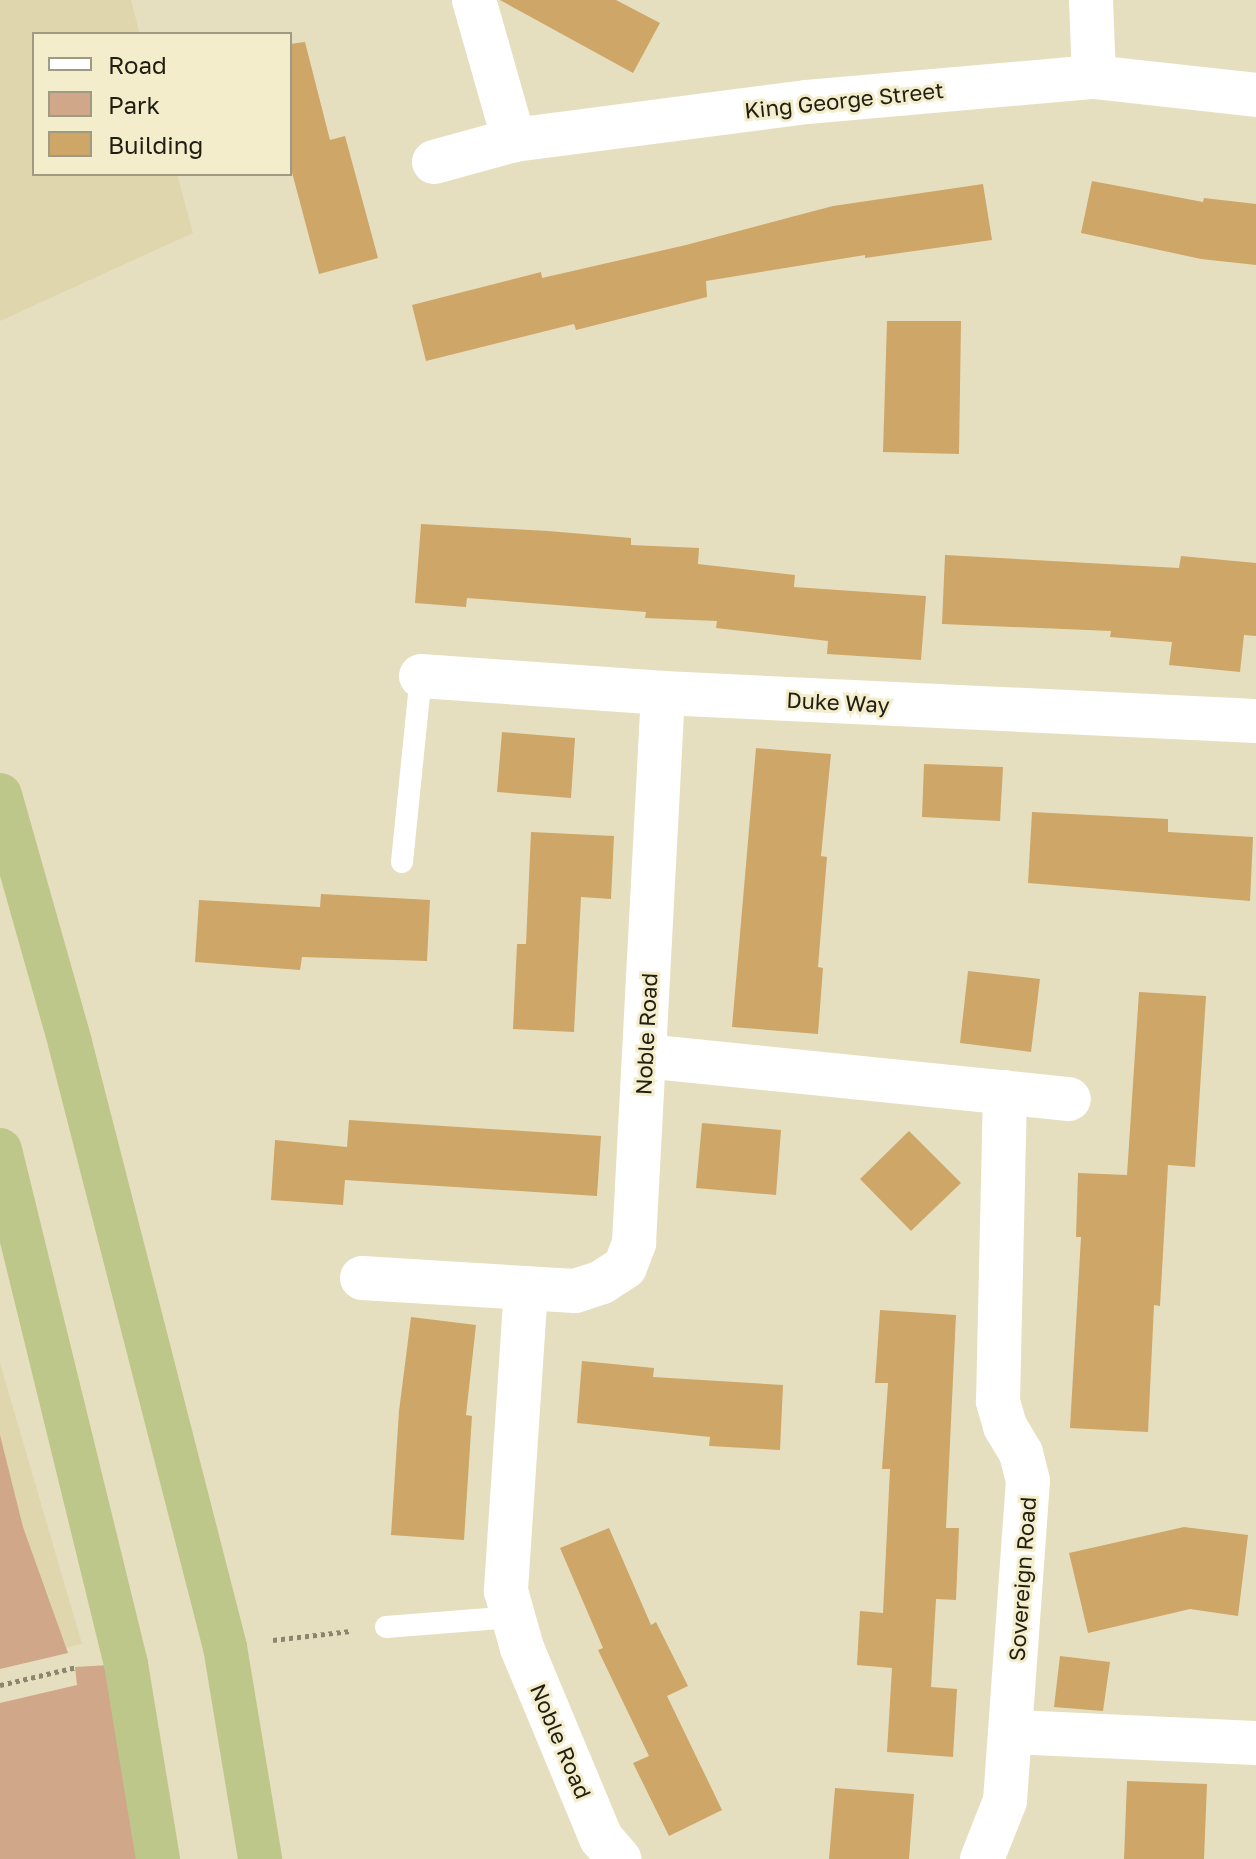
<!DOCTYPE html>
<style>
body{margin:0}
#map{position:relative;width:1256px;height:1859px;overflow:hidden;background:#e6dfbf;font-family:"Golos Text",sans-serif}
div>[style]{position:absolute}
.built>*{inset:0;background:#dfd6ae}
.green>*{inset:0;background:#d0a788}
.building>*{inset:0;background:#cea668}
.path>*{height:5px;margin-top:-2.5px;transform-origin:0;background:repeating-linear-gradient(90deg,#8b866f 0 4px,transparent 0 8px)}
.service>*{height:22px;margin:-11px;padding:0 11px;transform-origin:11px;border-radius:11px;background:#fff}
.minor>*{height:44px;margin:-22px;padding:0 22px;transform-origin:22px;border-radius:22px;background:#fff}
.trunk>*{height:44px;margin:-22px;padding:0 22px;transform-origin:22px;border-radius:22px;background:#bec78a}
span{translate:-50% -50%;white-space:nowrap;text-align:center;line-height:1.15;-webkit-text-stroke:6px #f4edcc;paint-order:stroke}
.street-label{font-size:22px;color:#201e12}
.legend{position:absolute;left:32px;top:32px;width:260px;height:144px;box-sizing:border-box;background:#f4edcc;border:2px solid #9f9a82;margin:0;padding:10px 14px;list-style:none;font-size:24px;color:#201e12}
.legend li{display:flex;align-items:center;gap:16px;height:40px}
.legend b{width:40px;border:2px solid #9f9a82}
</style>
<div id="map">
<div class="built">
<div style="clip-path:polygon(0 0,131px 0,140px 34px,34px 34px,34px 174px,177px 174px,193px 233px,0 321px)"></div>
<div style="clip-path:polygon(0 1363px,82px 1644px,0 1664px)"></div>
</div>
<div class="green">
<div style="clip-path:polygon(0 1435px,23px 1527px,68px 1653px,0 1669px)"></div>
<div style="clip-path:polygon(126px 1664px,158px 1859px,0 1859px,0 1703px,77px 1685px,75px 1667px)"></div>
</div>
<div class="building">
<div style="clip-path:polygon(500px 0,616px 0,660px 23px,633px 73px)"></div>
<div style="clip-path:polygon(305px 42px,330px 140px,345px 136px,378px 258px,319px 274px,290px 165px,290px 44px)"></div>
<div style="clip-path:polygon(1092px 181px,1203px 202px,1204px 198px,1256px 204px,1256px 265px,1201px 259px,1081px 233px)"></div>
<div style="clip-path:polygon(983px 184px,992px 240px,865px 258px,865px 255px,706px 281px,707px 297px,576px 330px,574px 324px,426px 361px,412px 305px,541px 272px,542px 278px,686px 245px,833px 206px)"></div>
<div style="clip-path:polygon(887px 321px,961px 321px,959px 454px,883px 452px)"></div>
<div style="clip-path:polygon(421px 524px,548px 531px,631px 538px,631px 545px,699px 548px,698px 564px,795px 575px,794px 587px,926px 596px,921px 660px,827px 654px,828px 641px,716px 628px,717px 621px,645px 618px,646px 612px,467px 598px,466px 607px,415px 603px)"></div>
<div style="clip-path:polygon(945px 555px,1179px 568px,1181px 556px,1256px 563px,1256px 636px,1244px 635px,1240px 672px,1169px 665px,1172px 642px,1110px 637px,1111px 631px,942px 624px)"></div>
<div style="clip-path:polygon(502px 732px,575px 738px,571px 798px,497px 792px)"></div>
<div style="clip-path:polygon(756px 748px,831px 754px,821px 856px,827px 857px,818px 967px,823px 968px,818px 1034px,732px 1027px)"></div>
<div style="clip-path:polygon(924px 764px,1003px 767px,1000px 821px,922px 817px)"></div>
<div style="clip-path:polygon(1032px 812px,1168px 819px,1168px 832px,1253px 837px,1250px 901px,1028px 883px)"></div>
<div style="clip-path:polygon(531px 832px,614px 836px,611px 899px,581px 897px,574px 1032px,513px 1029px,517px 944px,526px 944px)"></div>
<div style="clip-path:polygon(321px 894px,430px 900px,427px 961px,302px 957px,300px 970px,195px 962px,199px 900px,320px 907px)"></div>
<div style="clip-path:polygon(968px 971px,1040px 979px,1031px 1052px,960px 1043px)"></div>
<div style="clip-path:polygon(1139px 992px,1206px 996px,1195px 1167px,1168px 1165px,1160px 1306px,1154px 1305px,1148px 1432px,1070px 1428px,1081px 1237px,1076px 1237px,1078px 1173px,1127px 1175px)"></div>
<div style="clip-path:polygon(349px 1120px,601px 1136px,597px 1196px,345px 1180px,343px 1205px,271px 1200px,275px 1140px,347px 1147px)"></div>
<div style="clip-path:polygon(702px 1123px,781px 1130px,776px 1195px,696px 1188px)"></div>
<div style="clip-path:polygon(909px 1131px,961px 1183px,911px 1231px,860px 1179px)"></div>
<div style="clip-path:polygon(880px 1310px,956px 1315px,946px 1528px,959px 1528px,956px 1600px,936px 1599px,931px 1687px,957px 1689px,953px 1757px,887px 1752px,892px 1668px,857px 1665px,860px 1611px,883px 1613px,890px 1469px,882px 1469px,888px 1383px,875px 1383px)"></div>
<div style="clip-path:polygon(411px 1317px,476px 1325px,466px 1415px,472px 1416px,464px 1540px,391px 1535px,399px 1411px)"></div>
<div style="clip-path:polygon(582px 1361px,654px 1368px,653px 1377px,783px 1385px,780px 1450px,709px 1446px,710px 1437px,577px 1423px)"></div>
<div style="clip-path:polygon(1184px 1527px,1248px 1535px,1238px 1616px,1190px 1609px,1088px 1633px,1069px 1553px)"></div>
<div style="clip-path:polygon(609px 1528px,651px 1625px,656px 1622px,688px 1686px,667px 1696px,722px 1810px,669px 1836px,633px 1763px,649px 1756px,598px 1650px,603px 1648px,560px 1548px)"></div>
<div style="clip-path:polygon(1060px 1656px,1110px 1662px,1103px 1711px,1054px 1707px)"></div>
<div style="clip-path:polygon(1127px 1781px,1207px 1784px,1204px 1859px,1124px 1859px)"></div>
<div style="clip-path:polygon(835px 1788px,914px 1794px,909px 1859px,829px 1859px)"></div>
</div>
<div class="path">
<div style="left:273px;top:1640px;width:78px;rotate:-6.7deg"></div>
<div style="left:0;top:1685px;width:79px;rotate:-13.2deg"></div>
</div>
<div class="service">
<div style="left:402px;top:862px;width:187px;rotate:-84.2deg"></div>
<div style="left:386px;top:1627px;width:127px;rotate:-4.5deg"></div>
</div>
<div class="minor">
<div style="left:474px;top:0;width:146px;rotate:74.1deg"></div>
<div style="left:1091px;top:0;width:77px;rotate:87.8deg"></div>
<div style="left:434px;top:162px;width:83px;rotate:-15.4deg"></div>
<div style="left:514px;top:140px;width:295px;rotate:-7.4deg"></div>
<div style="left:807px;top:102px;width:288px;rotate:-5deg"></div>
<div style="left:1094px;top:77px;width:163px;rotate:6.3deg"></div>
<div style="left:421px;top:676px;width:243px;rotate:4deg"></div>
<div style="left:663px;top:693px;width:594px;rotate:2.7deg"></div>
<div style="left:645px;top:1056px;width:426px;rotate:5.8deg"></div>
<div style="left:362px;top:1278px;width:213px;rotate:3.5deg"></div>
<div style="left:575px;top:1291px;width:28px;rotate:-18deg"></div>
<div style="left:602px;top:1282px;width:27px;rotate:-33deg"></div>
<div style="left:625px;top:1267px;width:26px;rotate:-69deg"></div>
<div style="left:634px;top:1243px;width:551px;rotate:-86.98deg"></div>
<div style="left:526px;top:1288px;width:304px;rotate:93.8deg"></div>
<div style="left:506px;top:1591px;width:59px;rotate:74.3deg"></div>
<div style="left:522px;top:1648px;width:206px;rotate:67.4deg"></div>
<div style="left:601px;top:1838px;width:28px;rotate:49deg"></div>
<div style="left:1013px;top:1732px;width:243px;rotate:2.6deg"></div>
<div style="left:982px;top:1859px;width:62px;rotate:-68.4deg"></div>
<div style="left:1005px;top:1801px;width:321px;rotate:-85.9deg"></div>
<div style="left:1028px;top:1481px;width:29px;rotate:-104deg"></div>
<div style="left:1021px;top:1453px;width:31px;rotate:-121deg"></div>
<div style="left:1005px;top:1426px;width:26px;rotate:-106deg"></div>
<div style="left:998px;top:1401px;width:309px;rotate:-88.7deg"></div>
</div>
<div class="trunk">
<div style="left:0;top:795px;width:258px;rotate:74.2deg"></div>
<div style="left:70px;top:1043px;width:624px;rotate:75.61deg"></div>
<div style="left:225px;top:1647px;width:215px;rotate:80.6deg"></div>
<div style="left:0;top:1150px;width:529px;rotate:76.23deg"></div>
<div style="left:126px;top:1664px;width:198px;rotate:80.7deg"></div>
</div>
<div class="street-label">
<span style="left:844px;top:100px;rotate:-6deg">King George Street</span>
<span style="left:838px;top:702px;rotate:3deg">Duke Way</span>
<span style="left:646px;top:1034px;rotate:-87deg">Noble Road</span>
<span style="left:1022px;top:1579px;rotate:-86deg">Sovereign Road</span>
<span style="left:561px;top:1741px;rotate:67deg">Noble Road</span>
</div>
<ul class="legend">
<li><b style="height:10px;background:#fff"></b>Road</li>
<li><b style="height:22px;background:#d0a788"></b>Park</li>
<li><b style="height:22px;background:#cea668"></b>Building</li>
</ul>
</div>
